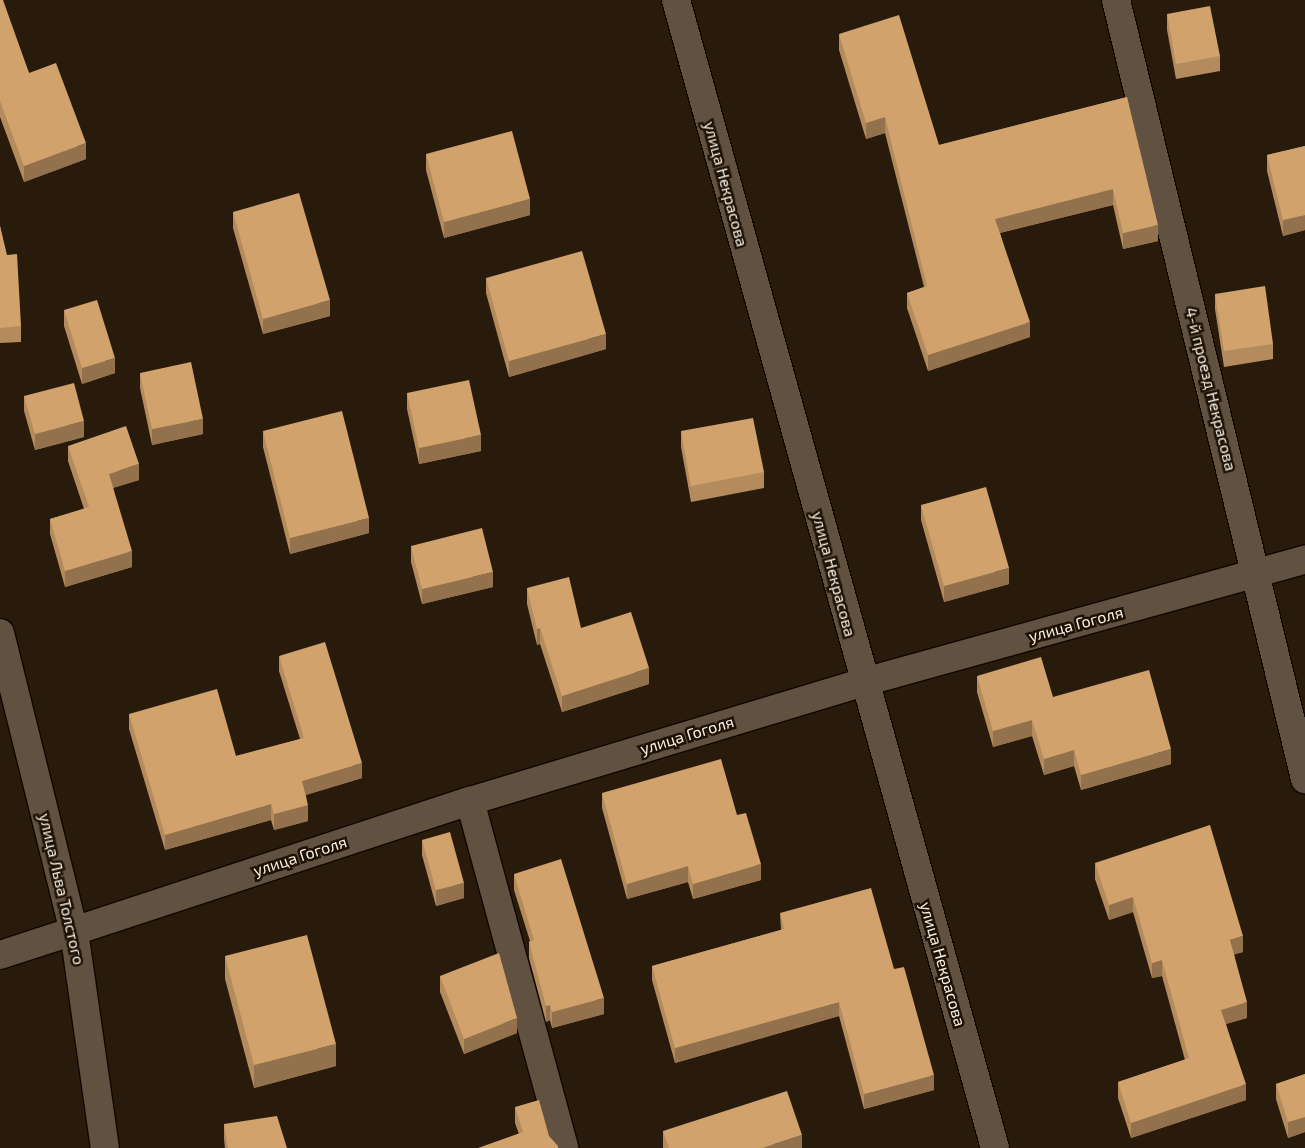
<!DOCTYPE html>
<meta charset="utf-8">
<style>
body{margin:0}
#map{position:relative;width:1305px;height:1148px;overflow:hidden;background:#281b0c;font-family:"Exo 2",sans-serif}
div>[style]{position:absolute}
.roads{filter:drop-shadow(1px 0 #100600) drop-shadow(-1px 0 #100600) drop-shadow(0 1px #100600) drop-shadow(0 -1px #100600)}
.minor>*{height:28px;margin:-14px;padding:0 14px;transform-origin:14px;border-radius:14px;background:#605141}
.tertiary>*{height:28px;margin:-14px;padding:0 14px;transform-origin:14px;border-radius:14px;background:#605141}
.wall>*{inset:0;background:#b48b5d}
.shaded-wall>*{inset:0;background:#92714c}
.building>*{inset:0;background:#d1a26c}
span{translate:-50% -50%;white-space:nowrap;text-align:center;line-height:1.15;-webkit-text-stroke:5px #1e1204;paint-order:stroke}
.street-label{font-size:16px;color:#f9f0e6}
</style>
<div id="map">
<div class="roads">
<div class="minor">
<div style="left:676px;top:0;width:1191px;rotate:74.47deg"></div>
<div style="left:1116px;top:0;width:802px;rotate:76.36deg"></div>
<div style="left:470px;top:801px;width:360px;rotate:74.8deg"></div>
<div style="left:0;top:955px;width:78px;rotate:-18deg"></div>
</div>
<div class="tertiary">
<div style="left:0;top:633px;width:307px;rotate:76.1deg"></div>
<div style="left:74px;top:931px;width:219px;rotate:81.9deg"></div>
<div style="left:74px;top:931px;width:417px;rotate:-18.2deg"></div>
<div style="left:470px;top:801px;width:412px;rotate:-16.8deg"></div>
<div style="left:864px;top:682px;width:458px;rotate:-15.5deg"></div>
</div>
</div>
<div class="wall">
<div style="clip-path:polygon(0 0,29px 73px,86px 159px,24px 182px,0 117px)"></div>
<div style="clip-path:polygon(1167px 14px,1220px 56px,1220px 71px,1176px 79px,1167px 30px)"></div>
<div style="clip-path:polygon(839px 34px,939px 145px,1127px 97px,1158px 241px,1123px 249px,1113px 205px,1000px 233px,1030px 337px,928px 371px,907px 308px,907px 293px,924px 287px,885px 133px,866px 139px,839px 50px)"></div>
<div style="clip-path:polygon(1305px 146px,1305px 230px,1283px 236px,1267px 171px,1267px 155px)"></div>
<div style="clip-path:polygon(426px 154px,530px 215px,444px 238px,426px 170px)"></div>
<div style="clip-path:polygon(233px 212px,330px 316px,263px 334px,233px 228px)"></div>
<div style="clip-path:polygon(0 226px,21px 326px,21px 342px,0 343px)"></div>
<div style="clip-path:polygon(486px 278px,606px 349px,509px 377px,486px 293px)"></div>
<div style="clip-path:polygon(1215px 294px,1273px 344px,1273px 359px,1224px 367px,1215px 309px)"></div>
<div style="clip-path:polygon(64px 310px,115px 373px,82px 384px,64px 326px)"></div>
<div style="clip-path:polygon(140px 373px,203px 434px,152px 445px,140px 388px)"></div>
<div style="clip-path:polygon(407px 393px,481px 451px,419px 464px,407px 409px)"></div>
<div style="clip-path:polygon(24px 396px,84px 437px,35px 450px,24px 411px)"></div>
<div style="clip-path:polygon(263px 431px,369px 533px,290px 554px,263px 447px)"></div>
<div style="clip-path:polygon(681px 431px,764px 472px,764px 488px,691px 502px,681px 447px)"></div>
<div style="clip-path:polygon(68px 446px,139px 480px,113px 488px,132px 567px,65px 587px,50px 534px,50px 519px,84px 509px,68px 461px)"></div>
<div style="clip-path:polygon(921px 505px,1009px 584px,944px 602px,921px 520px)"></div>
<div style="clip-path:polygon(411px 546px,493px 587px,422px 604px,411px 562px)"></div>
<div style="clip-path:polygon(527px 588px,581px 628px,649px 684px,562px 712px,540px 644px,537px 645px,527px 604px)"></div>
<div style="clip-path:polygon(279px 656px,362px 778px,306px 795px,308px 821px,274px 830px,271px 820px,165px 850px,129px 729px,129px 714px,236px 756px,300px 739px,279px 671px)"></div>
<div style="clip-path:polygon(977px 676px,1053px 697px,1171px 764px,1081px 790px,1074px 766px,1044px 775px,1032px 736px,993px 747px,977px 692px)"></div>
<div style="clip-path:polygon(602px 793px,737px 815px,761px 880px,693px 899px,688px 882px,627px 899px,602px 808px)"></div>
<div style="clip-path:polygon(422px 840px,464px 898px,436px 906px,422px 855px)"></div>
<div style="clip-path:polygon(1095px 863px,1243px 952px,1234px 954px,1247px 1018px,1226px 1024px,1246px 1100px,1131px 1138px,1118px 1098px,1118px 1082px,1185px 1060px,1162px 976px,1152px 978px,1133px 912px,1109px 920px,1095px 879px)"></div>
<div style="clip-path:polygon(514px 874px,604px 1014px,552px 1028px,550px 1020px,546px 1022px,529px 958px,529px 942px,530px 941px,514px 890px)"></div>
<div style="clip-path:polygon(780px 913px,894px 969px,934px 1090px,864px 1109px,839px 1016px,675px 1063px,652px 980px,652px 966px,781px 930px)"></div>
<div style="clip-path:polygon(225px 956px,336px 1066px,254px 1088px,225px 979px)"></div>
<div style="clip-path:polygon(440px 976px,517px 1033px,464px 1054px,440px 992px)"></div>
<div style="clip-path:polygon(1305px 1074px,1305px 1132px,1288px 1138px,1276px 1099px,1276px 1084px)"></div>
<div style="clip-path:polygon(515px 1107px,549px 1136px,519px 1134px,515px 1123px)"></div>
<div style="clip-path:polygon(224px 1124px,287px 1148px,225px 1148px,224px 1139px)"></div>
<div style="clip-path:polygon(663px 1131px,802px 1148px,663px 1148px)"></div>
</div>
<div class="shaded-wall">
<div style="clip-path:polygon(885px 117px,885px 133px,866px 139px,866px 123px)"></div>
<div style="clip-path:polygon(86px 143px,86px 159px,24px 182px,24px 166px)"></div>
<div style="clip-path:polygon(1113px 189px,1113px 205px,995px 234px,995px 219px)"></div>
<div style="clip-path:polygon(530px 199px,530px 215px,444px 238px,444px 222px)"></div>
<div style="clip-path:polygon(1305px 215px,1305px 230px,1283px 236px,1283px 220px)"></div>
<div style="clip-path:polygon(1158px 225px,1158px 241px,1123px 249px,1123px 233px)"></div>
<div style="clip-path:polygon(330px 300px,330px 316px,263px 334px,263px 319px)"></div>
<div style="clip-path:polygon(1030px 322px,1030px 337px,928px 371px,928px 355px)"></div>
<div style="clip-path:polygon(606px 334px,606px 349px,509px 377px,509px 361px)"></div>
<div style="clip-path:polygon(115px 358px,115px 373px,82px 384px,82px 368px)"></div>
<div style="clip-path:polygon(203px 419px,203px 434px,152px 445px,152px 429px)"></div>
<div style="clip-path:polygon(84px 421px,84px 437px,35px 450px,35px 434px)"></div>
<div style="clip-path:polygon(481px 435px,481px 451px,419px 464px,419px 448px)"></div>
<div style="clip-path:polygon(139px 464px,139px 480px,109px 489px,109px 474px)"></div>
<div style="clip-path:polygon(369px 518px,369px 533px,290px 554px,290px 538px)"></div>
<div style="clip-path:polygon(132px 551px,132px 567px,65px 587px,65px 571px)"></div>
<div style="clip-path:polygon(1009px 568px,1009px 584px,944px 602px,944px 586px)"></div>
<div style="clip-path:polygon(493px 572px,493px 587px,422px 604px,422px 589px)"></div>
<div style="clip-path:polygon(540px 628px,540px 644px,537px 645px,537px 629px)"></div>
<div style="clip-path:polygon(649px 668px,649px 684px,562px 712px,562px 696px)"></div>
<div style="clip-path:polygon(1032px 720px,1032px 736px,993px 747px,993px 731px)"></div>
<div style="clip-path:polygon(1171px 749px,1171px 764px,1081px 790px,1081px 775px)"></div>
<div style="clip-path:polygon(1074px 750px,1074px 766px,1044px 775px,1044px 759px)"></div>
<div style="clip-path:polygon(362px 763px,362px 778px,302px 796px,302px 781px)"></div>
<div style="clip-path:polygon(271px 804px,271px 820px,165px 850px,165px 835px)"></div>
<div style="clip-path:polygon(308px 805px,308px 821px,274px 830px,274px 814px)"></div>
<div style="clip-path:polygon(761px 864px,761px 880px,693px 899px,693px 884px)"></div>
<div style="clip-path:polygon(688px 866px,688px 882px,627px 899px,627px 884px)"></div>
<div style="clip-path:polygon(464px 883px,464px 898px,436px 906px,436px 890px)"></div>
<div style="clip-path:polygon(1133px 897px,1133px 912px,1109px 920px,1109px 905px)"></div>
<div style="clip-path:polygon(1243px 936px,1243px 952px,1230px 956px,1230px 940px)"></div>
<div style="clip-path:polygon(1162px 960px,1162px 976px,1152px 978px,1152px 963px)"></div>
<div style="clip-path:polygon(604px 998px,604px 1014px,552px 1028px,552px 1012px)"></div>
<div style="clip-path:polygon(839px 1002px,839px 1016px,675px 1063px,675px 1048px)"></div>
<div style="clip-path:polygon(1247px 1002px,1247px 1018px,1221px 1025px,1221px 1010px)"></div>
<div style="clip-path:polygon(550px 1005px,550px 1020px,546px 1022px,546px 1006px)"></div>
<div style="clip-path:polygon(517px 1018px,517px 1033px,464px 1054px,464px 1039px)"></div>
<div style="clip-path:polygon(336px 1044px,336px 1066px,254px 1088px,254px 1065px)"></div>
<div style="clip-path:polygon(934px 1075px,934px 1090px,864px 1109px,864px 1094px)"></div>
<div style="clip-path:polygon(1246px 1084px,1246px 1100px,1131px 1138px,1131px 1123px)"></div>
<div style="clip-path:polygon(1305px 1117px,1305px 1132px,1288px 1138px,1288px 1122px)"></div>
<div style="clip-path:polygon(802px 1135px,802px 1148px,762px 1148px)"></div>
</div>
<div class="building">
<div style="clip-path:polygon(0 0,3px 0,29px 73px,56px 63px,86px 143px,24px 166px,0 101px)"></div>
<div style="clip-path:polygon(1210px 6px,1220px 56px,1176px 64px,1167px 14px)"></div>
<div style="clip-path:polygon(899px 15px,939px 145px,1127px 97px,1158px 225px,1123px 233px,1113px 189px,995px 219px,1030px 322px,928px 355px,907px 293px,927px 286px,885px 117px,866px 123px,839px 34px)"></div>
<div style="clip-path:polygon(512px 131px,530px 199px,444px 222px,426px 154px)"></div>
<div style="clip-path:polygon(1305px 146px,1305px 215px,1283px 220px,1267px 155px)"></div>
<div style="clip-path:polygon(299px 193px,330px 300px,263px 319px,233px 212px)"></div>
<div style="clip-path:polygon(0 226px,7px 255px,17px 254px,21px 326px,0 328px)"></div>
<div style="clip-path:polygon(582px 251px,606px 334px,509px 361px,486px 278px)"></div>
<div style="clip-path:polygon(1265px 286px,1273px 344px,1224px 351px,1215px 294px)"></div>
<div style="clip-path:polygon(97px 300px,115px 358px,82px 368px,64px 310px)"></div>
<div style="clip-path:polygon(191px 362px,203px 419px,152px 429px,140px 373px)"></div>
<div style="clip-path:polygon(469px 380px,481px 435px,419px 448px,407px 393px)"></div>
<div style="clip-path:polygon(74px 383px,84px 421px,35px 434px,24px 396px)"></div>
<div style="clip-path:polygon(342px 411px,369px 518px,290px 538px,263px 431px)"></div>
<div style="clip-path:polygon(753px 418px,764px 472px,691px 486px,681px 431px)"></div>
<div style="clip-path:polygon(126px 426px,139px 464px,109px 474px,132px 551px,65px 571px,50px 519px,89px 507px,68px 446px)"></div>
<div style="clip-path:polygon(986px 487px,1009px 568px,944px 586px,921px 505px)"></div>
<div style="clip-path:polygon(482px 528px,493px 572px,422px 589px,411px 546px)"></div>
<div style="clip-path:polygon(569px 577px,581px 628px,631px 612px,649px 668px,562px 696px,540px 628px,537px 629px,527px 588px)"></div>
<div style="clip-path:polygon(325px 642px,362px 763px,302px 781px,308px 805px,274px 814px,271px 804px,165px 835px,129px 714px,217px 689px,236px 756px,304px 738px,279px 656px)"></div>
<div style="clip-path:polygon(1041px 657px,1053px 697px,1149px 670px,1171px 749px,1081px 775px,1074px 750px,1044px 759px,1032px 720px,993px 731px,977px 676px)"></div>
<div style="clip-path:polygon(721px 759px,737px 815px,746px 813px,761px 864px,693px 884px,688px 866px,627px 884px,602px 793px)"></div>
<div style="clip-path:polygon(1210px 825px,1243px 936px,1230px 940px,1247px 1002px,1221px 1010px,1246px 1084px,1131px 1123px,1118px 1082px,1189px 1058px,1162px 960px,1152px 963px,1133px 897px,1109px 905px,1095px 863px)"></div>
<div style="clip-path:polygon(450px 832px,464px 883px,436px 890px,422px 840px)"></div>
<div style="clip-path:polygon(561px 859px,604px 998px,552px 1012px,550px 1005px,546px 1006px,529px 942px,534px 940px,514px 874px)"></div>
<div style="clip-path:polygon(871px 888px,894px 969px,904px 967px,934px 1075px,864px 1094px,839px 1002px,675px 1048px,652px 966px,784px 929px,780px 913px)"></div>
<div style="clip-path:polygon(307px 935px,336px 1044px,254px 1065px,225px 956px)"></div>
<div style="clip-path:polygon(499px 953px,517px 1018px,464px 1039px,440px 976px)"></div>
<div style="clip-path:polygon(1305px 1074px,1305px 1117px,1288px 1122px,1276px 1084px)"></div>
<div style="clip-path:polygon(787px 1091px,802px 1135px,762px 1148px,669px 1148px,663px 1131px)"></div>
<div style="clip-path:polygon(539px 1100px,549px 1136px,558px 1146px,558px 1148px,478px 1148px,523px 1132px,515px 1107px)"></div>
<div style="clip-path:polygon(277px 1116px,287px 1148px,228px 1148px,224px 1124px)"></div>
</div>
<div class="street-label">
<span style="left:726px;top:184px;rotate:75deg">улица Некрасова</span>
<span style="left:1211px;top:389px;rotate:76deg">4-й проезд Некрасова</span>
<span style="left:834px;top:574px;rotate:75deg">улица Некрасова</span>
<span style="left:1076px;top:624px;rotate:-15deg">улица Гоголя</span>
<span style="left:687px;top:735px;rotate:-17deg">улица Гоголя</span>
<span style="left:300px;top:856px;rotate:-18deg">улица Гоголя</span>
<span style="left:62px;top:889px;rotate:77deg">улица Льва Толстого</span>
<span style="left:943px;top:964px;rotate:74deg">улица Некрасова</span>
</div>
</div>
